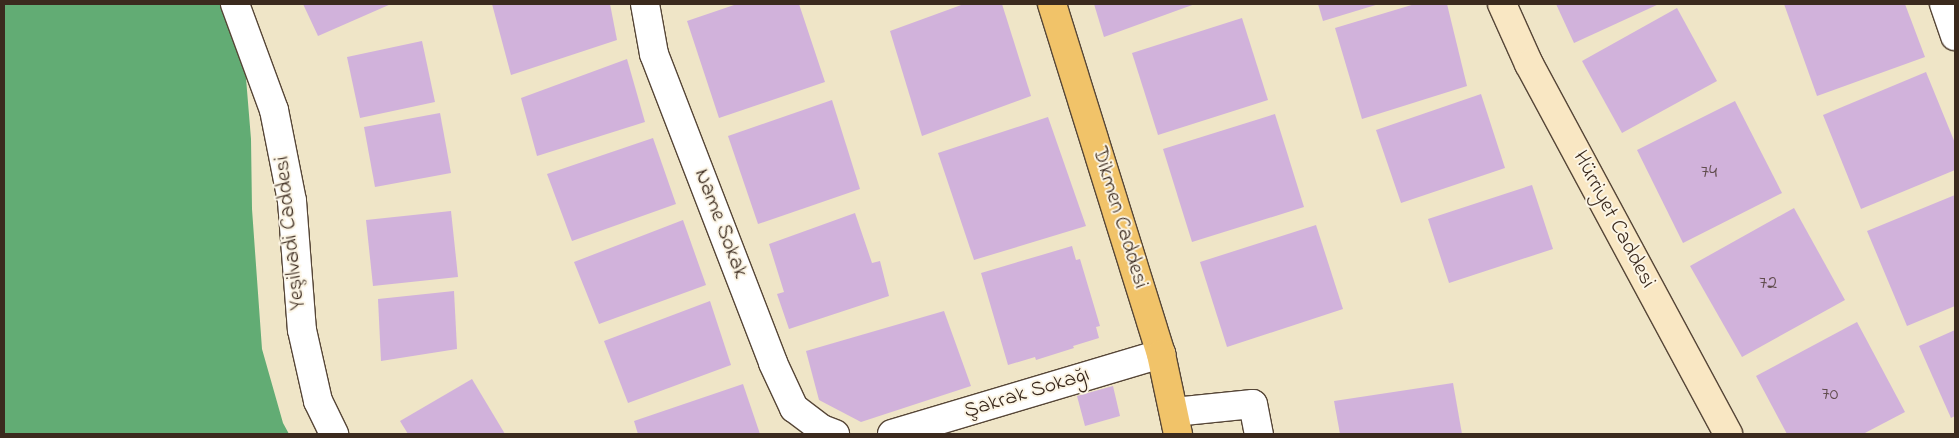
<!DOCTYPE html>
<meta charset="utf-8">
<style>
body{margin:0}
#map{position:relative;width:1959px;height:438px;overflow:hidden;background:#efe5c7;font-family:"Indie Flower",sans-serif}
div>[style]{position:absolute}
.forest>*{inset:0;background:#62ac74}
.building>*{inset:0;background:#d1b2db}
.roads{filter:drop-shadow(1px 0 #564637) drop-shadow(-1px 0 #564637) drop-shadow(0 1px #564637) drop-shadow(0 -1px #564637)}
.street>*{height:28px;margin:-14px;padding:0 14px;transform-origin:14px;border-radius:14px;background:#fff}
.secondary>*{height:28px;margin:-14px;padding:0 14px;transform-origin:14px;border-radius:14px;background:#f9e7c3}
.primary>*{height:28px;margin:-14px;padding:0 14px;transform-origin:14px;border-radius:14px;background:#f1c369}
span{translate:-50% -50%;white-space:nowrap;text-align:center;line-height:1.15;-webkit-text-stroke:4px #fcf5e5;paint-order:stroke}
.number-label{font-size:20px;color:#604c4d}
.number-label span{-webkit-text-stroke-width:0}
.street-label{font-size:22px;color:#3b2a1e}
.frame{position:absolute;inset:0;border:5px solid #3b2a1e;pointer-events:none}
</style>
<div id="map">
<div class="forest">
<div style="clip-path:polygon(4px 4px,235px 4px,241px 17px,251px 139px,252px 209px,262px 349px,283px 423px,289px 434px,4px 434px)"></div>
</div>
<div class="building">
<div style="clip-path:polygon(303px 4px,391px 4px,318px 36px)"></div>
<div style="clip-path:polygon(492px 4px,610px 4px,617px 40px,511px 75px)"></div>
<div style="clip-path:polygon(737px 4px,799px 4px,825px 82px,719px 118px,687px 21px)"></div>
<div style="clip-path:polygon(964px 4px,1002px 4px,1031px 96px,922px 136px,890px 31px)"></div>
<div style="clip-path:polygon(1094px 4px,1195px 4px,1104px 37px)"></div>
<div style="clip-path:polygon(1318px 4px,1379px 4px,1323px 21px)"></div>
<div style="clip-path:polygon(1415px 4px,1447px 4px,1467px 86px,1362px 119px,1335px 28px)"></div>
<div style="clip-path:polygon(1556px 4px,1659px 4px,1574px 43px)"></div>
<div style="clip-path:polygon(1784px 4px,1905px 4px,1925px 57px,1817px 96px)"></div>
<div style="clip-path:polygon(1677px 8px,1717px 81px,1622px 133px,1582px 61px)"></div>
<div style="clip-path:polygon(1242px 18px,1268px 100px,1158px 135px,1132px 53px)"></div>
<div style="clip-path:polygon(422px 41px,435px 102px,360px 118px,347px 57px)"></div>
<div style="clip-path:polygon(627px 59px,645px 122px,537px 156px,521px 98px)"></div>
<div style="clip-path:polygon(1926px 72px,1955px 143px,1955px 170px,1861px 209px,1823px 115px)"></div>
<div style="clip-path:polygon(1481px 94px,1505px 168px,1401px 203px,1376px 130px)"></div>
<div style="clip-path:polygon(832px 100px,860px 189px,758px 224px,728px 136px)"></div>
<div style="clip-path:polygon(1735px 101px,1782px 193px,1683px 243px,1637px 150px)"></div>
<div style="clip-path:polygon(440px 113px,451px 173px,375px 187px,364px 127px)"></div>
<div style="clip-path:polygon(1275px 114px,1304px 207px,1192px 242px,1163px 149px)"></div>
<div style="clip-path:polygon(1048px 117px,1086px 226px,974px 260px,938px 153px)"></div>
<div style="clip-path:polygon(653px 138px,676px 204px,572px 241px,547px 174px)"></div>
<div style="clip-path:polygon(1532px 185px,1553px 249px,1449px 283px,1428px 219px)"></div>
<div style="clip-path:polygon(1955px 195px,1955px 306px,1907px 326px,1867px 231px)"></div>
<div style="clip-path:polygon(1794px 208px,1845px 300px,1742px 357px,1690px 266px)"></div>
<div style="clip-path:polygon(451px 211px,458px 277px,373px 286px,366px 220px)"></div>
<div style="clip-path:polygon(855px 213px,872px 263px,880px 261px,889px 296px,789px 329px,777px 294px,784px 292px,769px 244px)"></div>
<div style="clip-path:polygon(683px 220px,706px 285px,599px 324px,574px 262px)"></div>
<div style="clip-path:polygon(1316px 225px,1343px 309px,1227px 347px,1200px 262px)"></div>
<div style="clip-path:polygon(1072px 246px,1076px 260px,1080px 259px,1100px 326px,1096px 327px,1099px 338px,1073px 346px,1074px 348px,1036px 360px,1035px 357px,1008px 365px,981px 273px)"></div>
<div style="clip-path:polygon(454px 291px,457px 349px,381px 361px,378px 299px)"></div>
<div style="clip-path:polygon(710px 301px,731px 365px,628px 403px,604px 341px)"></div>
<div style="clip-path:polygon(944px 311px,971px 386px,861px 422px,819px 400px,806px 351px)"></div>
<div style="clip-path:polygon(1857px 322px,1905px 412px,1863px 434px,1787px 434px,1756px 376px)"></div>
<div style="clip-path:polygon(1955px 330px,1955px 416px,1951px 418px,1919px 346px)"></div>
<div style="clip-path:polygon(472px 379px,505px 434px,408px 434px,400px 421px)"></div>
<div style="clip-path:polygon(1453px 383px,1462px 434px,1340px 434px,1334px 401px)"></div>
<div style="clip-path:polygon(743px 384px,760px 434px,638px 434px,634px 421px)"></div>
<div style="clip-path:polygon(1113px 386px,1120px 416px,1085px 426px,1077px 396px)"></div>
</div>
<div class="roads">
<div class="street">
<div style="left:235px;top:4px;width:113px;rotate:69.8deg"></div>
<div style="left:274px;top:110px;width:93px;rotate:78.8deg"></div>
<div style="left:292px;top:201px;width:129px;rotate:85.6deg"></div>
<div style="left:302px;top:330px;width:73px;rotate:77.3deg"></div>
<div style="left:318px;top:401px;width:37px;rotate:64deg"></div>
<div style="left:645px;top:4px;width:51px;rotate:79.8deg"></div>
<div style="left:654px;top:54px;width:331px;rotate:68.9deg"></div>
<div style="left:773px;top:363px;width:50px;rotate:65deg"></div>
<div style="left:794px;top:408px;width:35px;rotate:37deg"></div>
<div style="left:822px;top:429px;width:14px;rotate:21deg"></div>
<div style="left:1944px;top:4px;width:34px;rotate:71deg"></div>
<div style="left:1174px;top:412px;width:79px;rotate:-5.8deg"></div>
<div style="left:1253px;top:404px;width:31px;rotate:79deg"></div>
<div style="left:892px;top:434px;width:281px;rotate:-16.6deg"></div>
</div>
<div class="secondary">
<div style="left:1502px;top:4px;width:66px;rotate:65.8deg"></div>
<div style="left:1529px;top:64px;width:420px;rotate:61.7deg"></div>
</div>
<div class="primary">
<div style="left:1052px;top:4px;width:367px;rotate:72.7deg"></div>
<div style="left:1161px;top:354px;width:82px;rotate:78deg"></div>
</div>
</div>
<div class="number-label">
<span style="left:1709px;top:172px">74</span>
<span style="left:1768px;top:283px">72</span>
<span style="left:1830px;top:394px">70</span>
</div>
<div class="street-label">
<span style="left:1119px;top:218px;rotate:73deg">Dikmen Caddesi</span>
<span style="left:1613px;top:220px;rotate:62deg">Hürriyet Caddesi</span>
<span style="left:720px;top:224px;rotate:69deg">Name Sokak</span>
<span style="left:291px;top:233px;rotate:-96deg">Yeşilvadi Caddesi</span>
<span style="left:1027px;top:394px;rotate:-17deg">Şakrak Sokağı</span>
</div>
<div class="frame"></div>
</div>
